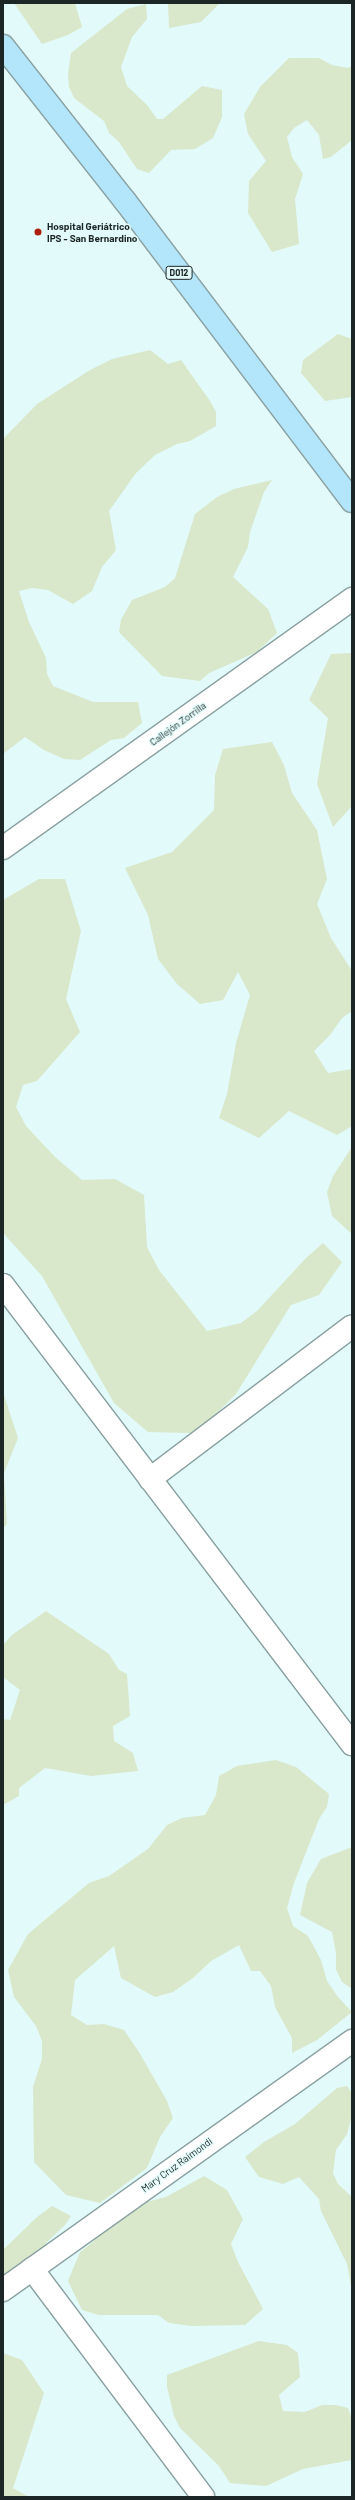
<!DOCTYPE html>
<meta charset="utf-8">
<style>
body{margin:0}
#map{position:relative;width:355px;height:2500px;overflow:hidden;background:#e2fbfa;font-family:Barlow,sans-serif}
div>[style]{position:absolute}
.green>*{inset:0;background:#d9e7cb}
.roads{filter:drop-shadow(1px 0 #89a0a0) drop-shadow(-1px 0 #89a0a0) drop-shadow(0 1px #89a0a0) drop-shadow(0 -1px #89a0a0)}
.street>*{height:22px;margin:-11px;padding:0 11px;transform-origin:11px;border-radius:11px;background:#fff}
.primary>*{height:22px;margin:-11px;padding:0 11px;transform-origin:11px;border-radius:11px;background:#b3e5fb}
.dots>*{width:11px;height:11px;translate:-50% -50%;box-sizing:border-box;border:2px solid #e2fbfa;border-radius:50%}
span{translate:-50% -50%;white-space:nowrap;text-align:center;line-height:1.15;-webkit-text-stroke:3px #e2fbfa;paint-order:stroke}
.shield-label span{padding:1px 3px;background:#e2fbfa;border:1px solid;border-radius:3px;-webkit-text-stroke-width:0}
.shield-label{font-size:9px;color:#1d2626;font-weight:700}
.poi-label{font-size:10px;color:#1d2626;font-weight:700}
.left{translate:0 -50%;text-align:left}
.street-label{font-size:10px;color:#1d2626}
.frame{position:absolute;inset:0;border:4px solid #1d2626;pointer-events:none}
</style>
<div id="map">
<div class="green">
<div style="clip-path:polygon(14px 3px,75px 3px,82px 27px,68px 35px,42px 44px)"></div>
<div style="clip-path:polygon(168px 3px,220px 3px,201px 22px,169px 28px)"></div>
<div style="clip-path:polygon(146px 4px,147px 19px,132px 37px,121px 67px,127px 86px,147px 105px,157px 119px,163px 119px,202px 86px,222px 90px,222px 117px,213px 138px,195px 149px,171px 150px,149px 173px,137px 169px,119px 142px,109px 133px,104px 121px,74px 98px,69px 87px,68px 74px,71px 53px,127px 9px)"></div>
<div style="clip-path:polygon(289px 58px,319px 58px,332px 65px,348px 68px,352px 66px,352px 140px,331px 157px,323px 159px,319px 135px,307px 120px,294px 128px,287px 137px,292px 157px,303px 174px,295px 199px,299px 244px,272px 252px,248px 213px,249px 181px,266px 161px,248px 134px,244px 114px,260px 87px)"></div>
<div style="clip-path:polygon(338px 334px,352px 339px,352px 397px,325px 401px,301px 373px,303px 360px)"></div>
<div style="clip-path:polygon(150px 350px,168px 364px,181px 360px,210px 401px,216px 412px,216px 426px,190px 441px,177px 444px,155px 455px,136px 473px,109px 511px,116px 550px,102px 567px,92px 591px,73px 604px,48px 590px,32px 588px,19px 591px,29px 622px,46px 658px,47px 674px,53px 686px,93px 702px,138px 702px,142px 723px,124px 738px,111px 740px,80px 760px,64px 759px,44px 750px,25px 737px,3px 754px,3px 439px,37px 404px,90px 370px,112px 359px)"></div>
<div style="clip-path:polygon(272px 480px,264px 492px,250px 532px,248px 547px,233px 577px,268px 609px,277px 633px,257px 652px,209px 673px,200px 681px,162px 676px,119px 632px,121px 620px,132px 600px,165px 587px,175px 578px,195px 514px,217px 497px,234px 489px)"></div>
<div style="clip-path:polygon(352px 653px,352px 806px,333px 827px,317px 784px,328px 718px,309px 700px,331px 654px)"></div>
<div style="clip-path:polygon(272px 742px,284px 765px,292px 793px,317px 830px,327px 879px,317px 904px,331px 938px,352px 971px,352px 1011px,342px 1018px,330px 1035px,314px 1051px,328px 1073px,352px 1069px,352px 1126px,337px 1135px,289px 1111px,259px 1138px,219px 1118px,227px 1094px,236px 1043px,250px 995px,238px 972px,223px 1000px,200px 1004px,177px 984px,158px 959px,148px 915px,125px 868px,172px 852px,214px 810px,215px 775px,223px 749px)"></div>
<div style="clip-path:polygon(39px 879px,65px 879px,81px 931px,66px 999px,80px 1032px,37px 1081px,23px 1085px,16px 1107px,26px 1126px,55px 1157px,82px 1180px,115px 1179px,144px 1195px,147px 1247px,159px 1270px,207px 1331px,241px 1323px,257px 1311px,306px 1258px,323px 1243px,342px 1262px,319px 1295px,291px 1305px,236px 1394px,211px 1419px,190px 1433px,148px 1432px,114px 1403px,42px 1276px,3px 1233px,3px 900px)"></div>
<div style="clip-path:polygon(352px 1147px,352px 1234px,332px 1216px,327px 1192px,333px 1176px)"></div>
<div style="clip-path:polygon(3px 1392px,18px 1438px,4px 1473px,7px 1524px,3px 1529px)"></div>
<div style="clip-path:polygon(46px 1611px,109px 1654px,119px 1670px,127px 1674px,130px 1716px,113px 1726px,114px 1741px,133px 1753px,138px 1771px,91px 1776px,45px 1768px,19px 1788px,19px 1796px,3px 1805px,3px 1719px,10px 1720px,20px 1690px,3px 1677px,3px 1645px,12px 1635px)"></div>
<div style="clip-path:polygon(276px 1760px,296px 1767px,329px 1794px,327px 1807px,319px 1819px,294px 1883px,287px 1908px,293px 1926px,308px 1936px,321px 1960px,327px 1981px,338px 1997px,352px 2012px,317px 2040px,292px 2053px,292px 2038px,275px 2007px,271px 1986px,260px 1971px,251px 1971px,239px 1945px,211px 1961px,193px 1978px,173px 1992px,155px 1997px,121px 1978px,114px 1946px,75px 1980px,71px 2015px,87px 2025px,104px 2024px,124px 2030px,139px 2052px,167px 2101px,173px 2118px,160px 2137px,147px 2168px,100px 2203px,66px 2195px,34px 2162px,33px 2087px,42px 2059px,42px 2041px,36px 2026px,14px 1997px,8px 1970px,28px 1934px,89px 1883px,109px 1876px,148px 1849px,167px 1825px,182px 1818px,205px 1815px,216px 1795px,219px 1776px,237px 1766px)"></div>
<div style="clip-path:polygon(352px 1847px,352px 1989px,342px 1982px,336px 1970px,336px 1953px,332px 1932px,300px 1915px,307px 1883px,321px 1859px)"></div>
<div style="clip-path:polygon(347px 2086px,352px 2093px,352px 2115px,347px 2134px,336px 2150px,333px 2173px,338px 2184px,352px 2197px,352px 2291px,347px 2264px,321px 2211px,319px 2199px,299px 2177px,283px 2184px,259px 2177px,245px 2157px,264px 2142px,295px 2124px,337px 2088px)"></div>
<div style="clip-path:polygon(204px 2176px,227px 2190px,243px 2219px,231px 2244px,238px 2262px,263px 2309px,245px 2325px,192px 2326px,169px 2323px,158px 2315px,99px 2315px,82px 2310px,68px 2281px,80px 2252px,93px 2242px,102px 2232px,139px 2204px,166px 2197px)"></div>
<div style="clip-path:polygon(52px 2206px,71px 2216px,65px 2225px,47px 2242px,39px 2254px,16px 2266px,3px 2278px,3px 2250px,37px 2217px)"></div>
<div style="clip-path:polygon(259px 2341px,287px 2345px,298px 2353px,300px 2377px,279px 2395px,283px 2411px,305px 2412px,322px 2405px,336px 2405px,348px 2408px,352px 2420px,352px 2460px,303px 2469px,266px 2486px,230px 2483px,219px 2466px,180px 2428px,174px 2416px,167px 2387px,167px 2375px)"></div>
<div style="clip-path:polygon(3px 2353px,22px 2360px,44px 2393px,13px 2488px,29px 2497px,3px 2497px)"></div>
</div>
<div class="roads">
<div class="street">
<div style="left:3px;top:848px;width:429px;rotate:-35.5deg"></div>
<div style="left:3px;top:1285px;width:577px;rotate:52.75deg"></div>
<div style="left:150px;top:1479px;width:253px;rotate:-37.1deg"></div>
<div style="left:32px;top:2269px;width:285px;rotate:53.1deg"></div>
<div style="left:3px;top:2290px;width:429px;rotate:-35.5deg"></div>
</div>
<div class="primary">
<div style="left:3px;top:46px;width:197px;rotate:51.8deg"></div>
<div style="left:125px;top:201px;width:376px;rotate:52.9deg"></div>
</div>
</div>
<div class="dots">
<div style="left:38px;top:232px;background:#ad1e0e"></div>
</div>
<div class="shield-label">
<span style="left:179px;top:273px">D012</span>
</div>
<div class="poi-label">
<span class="left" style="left:47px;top:232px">Hospital Geriátrico<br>IPS - San Bernardino</span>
</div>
<div class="street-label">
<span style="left:178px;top:724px;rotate:-36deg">Callejón Zorrilla</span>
<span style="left:177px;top:2165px;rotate:-36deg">Mary Cruz Raimondi</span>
</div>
<div class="frame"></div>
</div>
